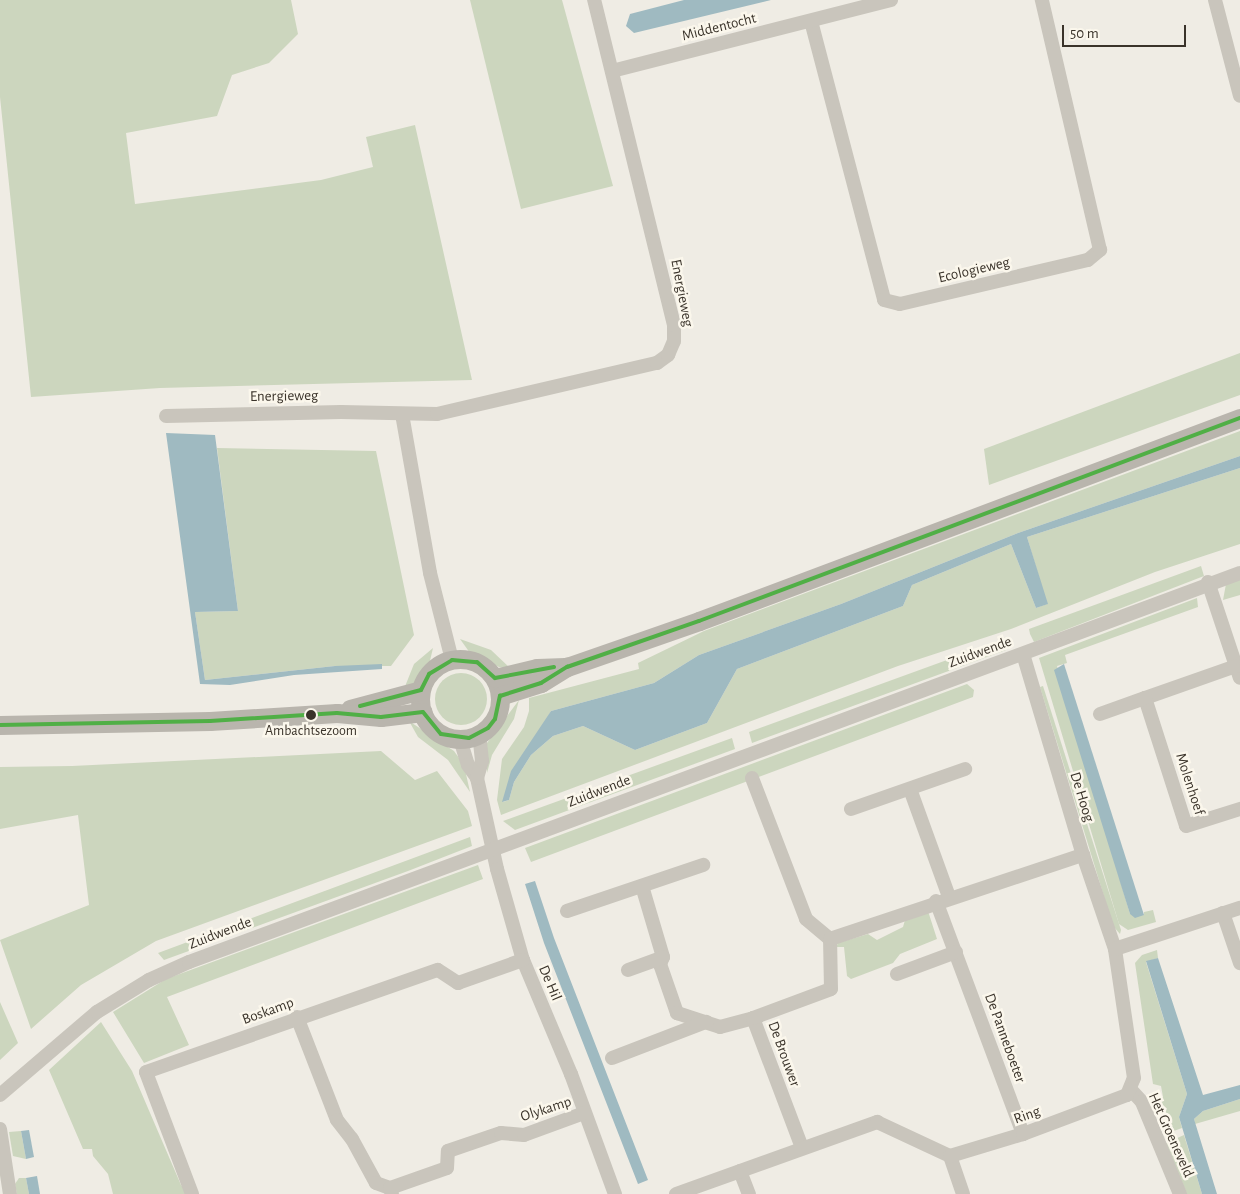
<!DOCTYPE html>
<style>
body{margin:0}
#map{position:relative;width:1240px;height:1194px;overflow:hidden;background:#efece4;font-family:"Alegreya Sans",sans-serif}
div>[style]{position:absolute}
.green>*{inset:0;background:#ccd6be}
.round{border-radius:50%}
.water>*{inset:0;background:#9fbac1}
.street>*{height:14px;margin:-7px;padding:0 7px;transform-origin:7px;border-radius:7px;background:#c9c5bc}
.secondary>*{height:19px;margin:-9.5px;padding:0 9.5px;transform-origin:9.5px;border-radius:9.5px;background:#b9b5ad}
.secondary>.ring{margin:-9.5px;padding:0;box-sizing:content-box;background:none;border:19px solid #b9b5ad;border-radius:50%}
.bus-1>*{height:4px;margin:-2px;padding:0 2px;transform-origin:2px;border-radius:2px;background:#50af46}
.dots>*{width:14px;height:14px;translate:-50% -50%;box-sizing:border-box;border:2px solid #fbf7ec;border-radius:50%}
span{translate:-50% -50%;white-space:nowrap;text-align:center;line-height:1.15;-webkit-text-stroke:5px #fbf7ec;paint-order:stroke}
.bus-label{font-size:14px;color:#3a332a}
.street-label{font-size:15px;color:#3a332a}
.scale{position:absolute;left:1062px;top:25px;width:124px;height:22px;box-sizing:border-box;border:2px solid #3a332a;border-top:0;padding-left:6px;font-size:15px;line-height:18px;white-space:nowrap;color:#3a332a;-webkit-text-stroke:4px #fbf7ec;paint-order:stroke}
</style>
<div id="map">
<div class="green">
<div style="clip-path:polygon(0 0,291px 0,298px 34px,269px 63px,232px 75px,217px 116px,126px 133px,135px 204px,321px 180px,373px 167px,366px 137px,415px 125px,472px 380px,160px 388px,31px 397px,0 97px)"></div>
<div style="clip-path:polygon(470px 0,562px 0,613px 186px,521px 209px)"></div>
<div style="clip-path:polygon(1240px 353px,1240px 395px,989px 485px,984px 449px)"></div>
<div style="clip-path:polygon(1240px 431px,1240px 456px,1018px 533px,841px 604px,699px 655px,654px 683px,551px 711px,503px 802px,509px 800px,514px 782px,531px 755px,553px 736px,583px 726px,635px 750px,707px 723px,737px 669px,903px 606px,912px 585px,1011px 544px,1036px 608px,1047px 604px,1027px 537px,1240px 468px,1240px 544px,1155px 572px,1011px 629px,898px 666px,501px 815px,497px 800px,502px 759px,524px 727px,529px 711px,529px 698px,639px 669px,638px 663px,704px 631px)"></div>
<div style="clip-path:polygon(217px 448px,376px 451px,414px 635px,391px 666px,335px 666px,205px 680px,195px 612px,238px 611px)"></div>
<div style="clip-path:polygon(1201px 566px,1204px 576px,1034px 642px,1030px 634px,1029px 629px)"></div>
<div style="clip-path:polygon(1240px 579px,1240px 595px,1223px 600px,1226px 584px)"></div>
<div style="clip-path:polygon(1197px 598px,1198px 607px,1065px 655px,1067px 663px,1057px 666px,1130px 914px,1144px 915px,1144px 912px,1153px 910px,1156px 922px,1128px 930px,1119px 924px,1039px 658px)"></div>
<div style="clip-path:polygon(460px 639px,491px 650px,511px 669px,499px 667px,470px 653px)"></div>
<div style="clip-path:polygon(1002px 640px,1006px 650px,752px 743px,749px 732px)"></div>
<div style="clip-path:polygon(433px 648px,429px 665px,414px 683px,404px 689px,414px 664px)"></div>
<div class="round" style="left:435px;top:673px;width:52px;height:52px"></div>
<div style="clip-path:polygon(967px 684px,974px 690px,973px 697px,531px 862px,525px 848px)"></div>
<div style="clip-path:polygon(1043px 686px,1121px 930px,1120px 934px,1113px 926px,1040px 687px)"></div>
<div style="clip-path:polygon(519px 700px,514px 719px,492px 755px,487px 773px,487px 743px)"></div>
<div style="clip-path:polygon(409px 721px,454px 751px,464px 765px,470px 792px,448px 760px,418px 737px)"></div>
<div style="clip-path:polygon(732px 738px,735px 749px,515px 830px,503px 821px)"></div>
<div style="clip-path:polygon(381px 751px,415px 780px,437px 771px,468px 811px,472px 826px,156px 941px,81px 985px,31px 1029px,0 940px,89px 905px,78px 815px,0 829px,0 767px,72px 766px)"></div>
<div style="clip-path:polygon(470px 837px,472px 846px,408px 871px,164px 960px,158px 953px)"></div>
<div style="clip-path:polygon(478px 865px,483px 879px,167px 997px,189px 1045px,144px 1063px,113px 1012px,166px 979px)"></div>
<div style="clip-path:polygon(928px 911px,937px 939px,900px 954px,893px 963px,851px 979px,847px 976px,844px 947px,836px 947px,838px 943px,868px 934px,877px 940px,903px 927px,905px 920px)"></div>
<div style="clip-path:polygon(1157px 950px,1158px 958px,1146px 962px,1187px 1094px,1179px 1117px,1182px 1128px,1171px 1132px,1163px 1120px,1158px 1099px,1163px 1097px,1161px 1086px,1153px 1084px,1135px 963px,1142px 955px)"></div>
<div style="clip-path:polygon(0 1002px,18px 1043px,0 1060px)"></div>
<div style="clip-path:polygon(101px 1022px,132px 1071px,181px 1185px,188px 1194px,113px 1194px,108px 1174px,93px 1156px,92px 1149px,83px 1149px,49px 1070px)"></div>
<div style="clip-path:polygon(1240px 1099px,1240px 1111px,1195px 1124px,1194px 1119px,1203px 1111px)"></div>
<div style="clip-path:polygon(21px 1131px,26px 1159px,13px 1156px,9px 1132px)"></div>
<div style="clip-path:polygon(1184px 1135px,1202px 1194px,1187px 1194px,1166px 1143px)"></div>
<div style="clip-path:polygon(19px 1178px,26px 1178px,29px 1194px,17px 1194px,15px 1184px)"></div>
</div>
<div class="water">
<div style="clip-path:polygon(684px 0,771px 0,634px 33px,626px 26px,630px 14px)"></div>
<div style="clip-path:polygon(166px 433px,215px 435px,238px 611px,195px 612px,205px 680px,335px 666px,382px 664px,382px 669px,294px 675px,230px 685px,200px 684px)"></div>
<div style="clip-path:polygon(1240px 456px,1240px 468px,1027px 537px,1048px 604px,1036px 608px,1011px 544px,912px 585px,903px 606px,737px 669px,707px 723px,635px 750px,583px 726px,553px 736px,531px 755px,514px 782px,509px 800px,502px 802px,511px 771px,551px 711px,654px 683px,699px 655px,841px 604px,1018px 533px)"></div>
<div style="clip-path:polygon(1064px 664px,1144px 915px,1135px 918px,1130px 914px,1054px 670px)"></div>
<div style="clip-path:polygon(535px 881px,554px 938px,648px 1180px,638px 1184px,544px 943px,525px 884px)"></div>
<div style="clip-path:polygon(1158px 958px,1203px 1095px,1240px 1085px,1240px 1099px,1203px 1111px,1194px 1119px,1217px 1194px,1202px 1194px,1179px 1117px,1187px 1094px,1146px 961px)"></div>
<div style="clip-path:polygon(29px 1130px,34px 1157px,26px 1159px,21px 1131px)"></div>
<div style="clip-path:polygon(37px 1176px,40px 1194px,29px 1194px,26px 1178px)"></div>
</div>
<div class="street">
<div style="left:1215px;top:0;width:99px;rotate:75.4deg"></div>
<div style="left:811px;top:21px;width:288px;rotate:75.3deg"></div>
<div style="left:884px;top:300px;width:16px;rotate:14deg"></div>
<div style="left:900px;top:304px;width:193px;rotate:-13.2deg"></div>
<div style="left:1088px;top:260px;width:16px;rotate:-40deg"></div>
<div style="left:1100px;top:250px;width:257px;rotate:-103.1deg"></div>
<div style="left:612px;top:71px;width:288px;rotate:-14.3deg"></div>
<div style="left:402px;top:414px;width:161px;rotate:80deg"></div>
<div style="left:430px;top:573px;width:90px;rotate:75.8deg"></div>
<div style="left:166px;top:416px;width:175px;rotate:-1.3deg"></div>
<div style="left:341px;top:412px;width:96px;rotate:1.2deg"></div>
<div style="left:437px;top:414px;width:226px;rotate:-13.1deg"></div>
<div style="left:657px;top:363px;width:14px;rotate:-36deg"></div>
<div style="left:668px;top:355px;width:15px;rotate:-67deg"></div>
<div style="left:674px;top:341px;width:16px;rotate:-90deg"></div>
<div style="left:674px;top:325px;width:335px;rotate:-103.8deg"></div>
<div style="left:1208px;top:582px;width:101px;rotate:71.6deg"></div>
<div style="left:1023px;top:654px;width:210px;rotate:73.4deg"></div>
<div style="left:1083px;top:855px;width:99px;rotate:71.2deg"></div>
<div style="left:1236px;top:666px;width:96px;rotate:160.6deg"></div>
<div style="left:1145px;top:698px;width:134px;rotate:72.2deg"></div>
<div style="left:1186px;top:826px;width:57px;rotate:-17.5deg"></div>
<div style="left:1100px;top:714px;width:48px;rotate:-19.6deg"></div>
<div style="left:460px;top:739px;width:27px;rotate:73deg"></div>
<div style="left:468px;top:765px;width:16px;rotate:55deg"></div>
<div style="left:477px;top:778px;width:93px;rotate:77.6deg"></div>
<div style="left:497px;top:869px;width:95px;rotate:74.1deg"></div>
<div style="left:523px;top:960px;width:124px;rotate:67.2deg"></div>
<div style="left:571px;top:1074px;width:128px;rotate:69.9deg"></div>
<div style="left:477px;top:778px;width:18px;rotate:-74deg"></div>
<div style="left:482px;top:761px;width:27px;rotate:-96deg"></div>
<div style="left:752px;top:778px;width:151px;rotate:69deg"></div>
<div style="left:806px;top:919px;width:31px;rotate:40deg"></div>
<div style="left:910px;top:789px;width:115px;rotate:70.1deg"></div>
<div style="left:851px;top:809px;width:121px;rotate:-19.3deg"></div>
<div style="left:642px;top:886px;width:74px;rotate:73.5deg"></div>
<div style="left:663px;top:957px;width:8px;rotate:113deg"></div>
<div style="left:660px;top:964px;width:52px;rotate:70.9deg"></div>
<div style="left:677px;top:1013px;width:45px;rotate:18deg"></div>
<div style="left:720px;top:1027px;width:34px;rotate:-15deg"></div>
<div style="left:753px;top:1018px;width:139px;rotate:69.3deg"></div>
<div style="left:936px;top:901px;width:249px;rotate:69.5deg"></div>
<div style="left:567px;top:911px;width:144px;rotate:-18.7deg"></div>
<div style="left:1223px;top:913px;width:53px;rotate:71.2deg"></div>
<div style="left:628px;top:970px;width:37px;rotate:-20deg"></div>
<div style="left:897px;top:974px;width:63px;rotate:-20.4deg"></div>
<div style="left:297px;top:1017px;width:110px;rotate:68.8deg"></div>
<div style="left:337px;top:1120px;width:24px;rotate:52deg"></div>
<div style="left:352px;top:1139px;width:50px;rotate:61.4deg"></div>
<div style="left:376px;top:1183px;width:15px;rotate:20deg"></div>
<div style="left:390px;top:1188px;width:6px;rotate:72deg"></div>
<div style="left:753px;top:1018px;width:83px;rotate:-20.4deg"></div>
<div style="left:831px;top:989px;width:50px;rotate:-91.1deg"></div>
<div style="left:830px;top:939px;width:267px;rotate:-18.4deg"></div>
<div style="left:612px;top:1058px;width:101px;rotate:-21deg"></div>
<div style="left:1131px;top:1090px;width:16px;rotate:47deg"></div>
<div style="left:1142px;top:1102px;width:100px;rotate:67.6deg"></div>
<div style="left:0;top:1095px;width:128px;rotate:-40.6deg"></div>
<div style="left:97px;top:1012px;width:61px;rotate:-31.6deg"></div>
<div style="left:149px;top:980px;width:44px;rotate:-24.2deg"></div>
<div style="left:189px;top:962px;width:1121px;rotate:-20.31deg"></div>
<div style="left:0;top:1129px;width:66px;rotate:81.3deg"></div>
<div style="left:950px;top:1156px;width:40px;rotate:71.1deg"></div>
<div style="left:740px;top:1171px;width:25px;rotate:69deg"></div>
<div style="left:390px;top:1188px;width:60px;rotate:-19.3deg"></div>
<div style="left:447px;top:1168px;width:17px;rotate:-87deg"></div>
<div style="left:448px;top:1151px;width:56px;rotate:-18.8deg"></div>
<div style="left:501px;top:1133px;width:23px;rotate:5deg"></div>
<div style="left:524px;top:1135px;width:64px;rotate:-20.1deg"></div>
<div style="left:192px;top:1194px;width:130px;rotate:-110.7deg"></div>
<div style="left:146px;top:1072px;width:309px;rotate:-19.3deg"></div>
<div style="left:438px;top:970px;width:24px;rotate:33deg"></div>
<div style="left:458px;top:983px;width:69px;rotate:-19.5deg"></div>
<div style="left:676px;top:1194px;width:214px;rotate:-19.7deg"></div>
<div style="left:877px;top:1122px;width:81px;rotate:25deg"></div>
<div style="left:950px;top:1156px;width:76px;rotate:-16.8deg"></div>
<div style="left:1023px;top:1134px;width:111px;rotate:-20.6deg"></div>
<div style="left:1127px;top:1095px;width:18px;rotate:-68deg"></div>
<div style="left:1134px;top:1078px;width:130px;rotate:-98.4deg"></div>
<div style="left:1115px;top:949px;width:132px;rotate:-18.2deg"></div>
</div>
<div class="secondary">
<div class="ring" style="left:420px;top:659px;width:61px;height:61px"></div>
<div style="left:495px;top:678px;width:43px;rotate:-13.4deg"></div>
<div style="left:537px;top:668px;width:28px;rotate:-2deg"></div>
<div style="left:500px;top:696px;width:43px;rotate:-17.6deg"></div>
<div style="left:541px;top:683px;width:31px;rotate:-32deg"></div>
<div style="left:567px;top:667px;width:140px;rotate:-19.2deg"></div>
<div style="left:699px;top:621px;width:578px;rotate:-20.57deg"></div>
<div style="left:350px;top:709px;width:73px;rotate:-15deg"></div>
<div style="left:0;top:725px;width:210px;rotate:-1.1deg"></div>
<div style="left:210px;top:721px;width:127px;rotate:-3.6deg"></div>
<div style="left:337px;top:713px;width:44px;rotate:5.2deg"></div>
<div style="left:381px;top:717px;width:42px;rotate:-6.8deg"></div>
</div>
<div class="bus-1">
<div style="left:360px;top:706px;width:63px;rotate:-14.7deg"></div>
<div style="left:421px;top:690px;width:18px;rotate:-63deg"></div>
<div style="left:429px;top:674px;width:27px;rotate:-31deg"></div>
<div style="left:452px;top:660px;width:25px;rotate:5deg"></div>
<div style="left:477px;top:662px;width:24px;rotate:42deg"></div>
<div style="left:495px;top:678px;width:60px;rotate:-10.6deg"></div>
<div style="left:0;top:725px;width:210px;rotate:-1.1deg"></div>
<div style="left:210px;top:721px;width:127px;rotate:-3.6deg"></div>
<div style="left:337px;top:713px;width:44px;rotate:5.2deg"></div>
<div style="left:381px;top:717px;width:42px;rotate:-6.8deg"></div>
<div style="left:423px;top:712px;width:28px;rotate:51deg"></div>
<div style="left:441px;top:734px;width:28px;rotate:8deg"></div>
<div style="left:469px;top:738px;width:21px;rotate:-28deg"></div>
<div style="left:488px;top:728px;width:11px;rotate:-52deg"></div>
<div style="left:495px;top:719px;width:24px;rotate:-78deg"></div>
<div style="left:500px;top:696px;width:43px;rotate:-17.6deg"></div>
<div style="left:541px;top:683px;width:31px;rotate:-32deg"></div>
<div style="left:567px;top:667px;width:140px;rotate:-19.2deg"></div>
<div style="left:699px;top:621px;width:578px;rotate:-20.57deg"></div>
</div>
<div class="dots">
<div style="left:311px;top:715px;background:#3a332a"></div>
</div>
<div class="bus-label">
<span style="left:311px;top:731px">Ambachtsezoom</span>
</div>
<div class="street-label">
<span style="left:719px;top:27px;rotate:-14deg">Middentocht</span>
<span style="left:974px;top:270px;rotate:-13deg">Ecologieweg</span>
<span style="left:682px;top:293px;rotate:79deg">Energieweg</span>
<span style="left:284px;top:396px;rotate:-1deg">Energieweg</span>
<span style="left:980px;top:652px;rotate:-20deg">Zuidwende</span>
<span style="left:1190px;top:784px;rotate:72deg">Molenhoef</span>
<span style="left:599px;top:791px;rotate:-21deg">Zuidwende</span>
<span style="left:1082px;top:797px;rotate:73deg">De Hoog</span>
<span style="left:220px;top:933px;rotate:-21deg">Zuidwende</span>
<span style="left:550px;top:983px;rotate:67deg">De Hil</span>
<span style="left:268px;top:1011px;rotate:-20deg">Boskamp</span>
<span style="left:1005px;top:1038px;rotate:70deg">De Panneboeter</span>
<span style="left:784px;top:1054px;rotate:70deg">De Brouwer</span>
<span style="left:546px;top:1109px;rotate:-18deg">Olykamp</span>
<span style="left:1027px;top:1115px;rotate:-20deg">Ring</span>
<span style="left:1171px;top:1135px;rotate:66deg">Het Groeneveld</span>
</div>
<div class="scale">50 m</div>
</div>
